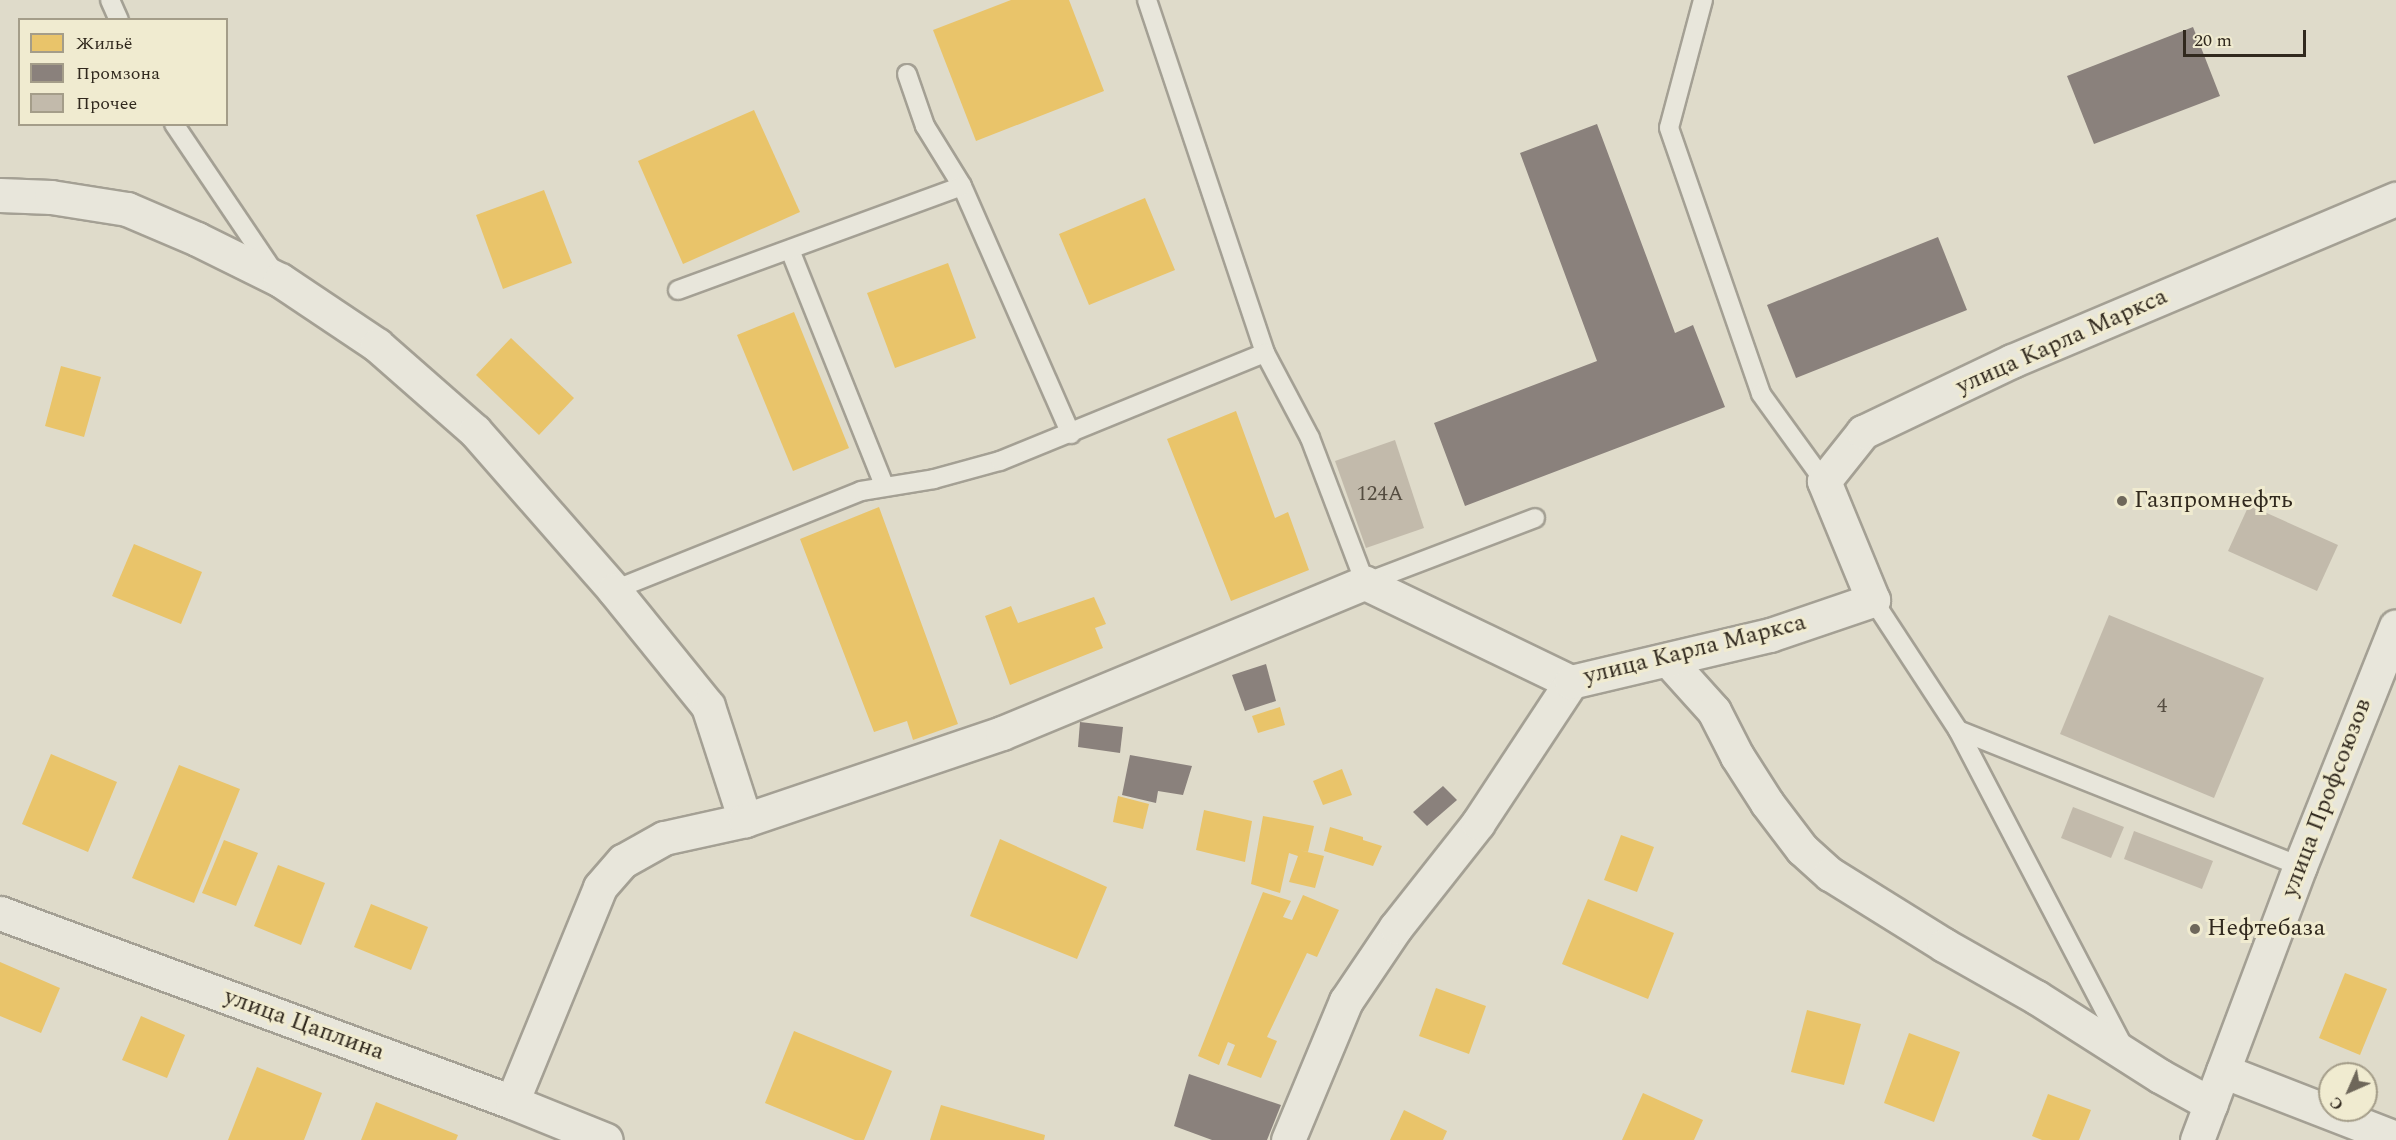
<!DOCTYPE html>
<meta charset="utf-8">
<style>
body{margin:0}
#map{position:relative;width:2396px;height:1140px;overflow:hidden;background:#dfdbca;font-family:Spectral,serif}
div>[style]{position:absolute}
.homes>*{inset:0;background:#e9c46a}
.industry>*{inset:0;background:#8a817c}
.building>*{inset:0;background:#c2baab}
.roads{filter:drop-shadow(2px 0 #a4a094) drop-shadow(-2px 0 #a4a094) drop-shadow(0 2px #a4a094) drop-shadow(0 -2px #a4a094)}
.service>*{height:18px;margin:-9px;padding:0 9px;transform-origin:9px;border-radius:9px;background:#e8e6db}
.minor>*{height:33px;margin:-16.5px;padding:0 16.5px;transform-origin:16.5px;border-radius:16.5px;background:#e8e6db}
.secondary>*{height:33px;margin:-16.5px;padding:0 16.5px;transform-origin:16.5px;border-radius:16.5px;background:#e8e6db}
.dots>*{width:16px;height:16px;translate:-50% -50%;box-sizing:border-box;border:3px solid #f0ebd0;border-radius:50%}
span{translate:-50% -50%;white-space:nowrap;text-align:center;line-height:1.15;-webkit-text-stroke:6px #f0ebd0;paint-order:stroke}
.number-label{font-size:21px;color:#554d41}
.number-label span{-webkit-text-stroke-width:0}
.street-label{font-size:24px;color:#31291e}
.poi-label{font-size:24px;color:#31291e}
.left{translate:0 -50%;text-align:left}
.legend{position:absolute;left:18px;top:18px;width:210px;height:108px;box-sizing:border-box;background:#f0ebd0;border:2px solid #a49d89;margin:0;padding:8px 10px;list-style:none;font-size:18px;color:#31291e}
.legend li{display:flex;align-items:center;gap:12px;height:30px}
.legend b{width:30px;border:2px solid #a49d89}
.north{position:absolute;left:2318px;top:1062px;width:60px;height:60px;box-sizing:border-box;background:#f0ebd0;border:2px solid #a49d89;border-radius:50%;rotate:225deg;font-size:16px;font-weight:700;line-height:24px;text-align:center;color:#31291e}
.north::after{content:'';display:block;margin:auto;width:21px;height:27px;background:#6e675a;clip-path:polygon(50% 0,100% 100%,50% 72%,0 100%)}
.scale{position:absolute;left:2183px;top:30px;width:123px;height:27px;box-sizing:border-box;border:3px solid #31291e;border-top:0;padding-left:8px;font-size:18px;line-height:21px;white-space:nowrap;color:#31291e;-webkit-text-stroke:4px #f0ebd0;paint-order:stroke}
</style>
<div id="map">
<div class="homes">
<div style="clip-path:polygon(1011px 0,1069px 0,1104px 91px,976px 141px,933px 30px)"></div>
<div style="clip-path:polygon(754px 110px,800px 212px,683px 264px,638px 161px)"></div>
<div style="clip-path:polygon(544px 190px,572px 263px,503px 289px,476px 215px)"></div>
<div style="clip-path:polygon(1145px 198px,1175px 270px,1089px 305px,1059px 234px)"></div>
<div style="clip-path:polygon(948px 263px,976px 338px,895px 368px,867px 293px)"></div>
<div style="clip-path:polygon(794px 312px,849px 448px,793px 471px,737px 335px)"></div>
<div style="clip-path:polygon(511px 338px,574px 398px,539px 435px,476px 375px)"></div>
<div style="clip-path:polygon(61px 366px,101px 377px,84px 437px,45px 426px)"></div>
<div style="clip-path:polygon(1236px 411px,1275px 518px,1288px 512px,1309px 570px,1231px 601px,1167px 439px)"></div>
<div style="clip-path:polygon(879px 507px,958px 724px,913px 740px,907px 721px,874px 732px,800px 539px)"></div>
<div style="clip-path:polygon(134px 544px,202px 572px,181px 624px,112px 596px)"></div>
<div style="clip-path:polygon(1094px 597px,1106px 624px,1095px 628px,1103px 648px,1010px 685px,985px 616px,1011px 606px,1018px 623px)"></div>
<div style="clip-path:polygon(1280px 707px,1285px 725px,1258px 733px,1252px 716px)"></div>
<div style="clip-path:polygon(51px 754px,117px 782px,88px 852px,22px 824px)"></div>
<div style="clip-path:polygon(179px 765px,240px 789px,194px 903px,132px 878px)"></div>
<div style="clip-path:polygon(1342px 769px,1352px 795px,1323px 805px,1313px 781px)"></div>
<div style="clip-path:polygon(1118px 796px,1149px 804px,1143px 829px,1113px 822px)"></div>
<div style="clip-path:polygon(1204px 810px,1252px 821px,1245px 862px,1196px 850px)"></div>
<div style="clip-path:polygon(1263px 816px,1314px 826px,1308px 852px,1299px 850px,1324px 856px,1315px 888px,1289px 882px,1298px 856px,1289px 853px,1280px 893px,1251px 884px)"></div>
<div style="clip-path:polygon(1330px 827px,1363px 837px,1363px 840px,1382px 846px,1373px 866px,1324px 851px)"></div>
<div style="clip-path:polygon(1621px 835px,1654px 847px,1637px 892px,1604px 880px)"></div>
<div style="clip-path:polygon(1000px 839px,1107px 887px,1077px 959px,970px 916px)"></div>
<div style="clip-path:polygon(224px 840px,258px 853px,236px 906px,202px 893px)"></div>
<div style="clip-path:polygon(278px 865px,325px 883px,301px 945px,254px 926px)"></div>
<div style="clip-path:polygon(1263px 892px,1291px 901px,1283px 917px,1292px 920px,1303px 895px,1339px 910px,1317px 957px,1307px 953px,1267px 1037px,1277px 1041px,1261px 1078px,1227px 1065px,1235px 1045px,1228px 1042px,1219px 1065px,1198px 1056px)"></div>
<div style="clip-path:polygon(1588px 899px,1674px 933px,1648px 999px,1562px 964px)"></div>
<div style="clip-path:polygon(371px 904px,428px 927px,411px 970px,354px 947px)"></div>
<div style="clip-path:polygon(0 962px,60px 988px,41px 1033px,0 1016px)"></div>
<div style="clip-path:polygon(2345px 973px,2387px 989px,2360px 1055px,2319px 1038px)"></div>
<div style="clip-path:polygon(1436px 988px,1486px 1006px,1469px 1054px,1419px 1036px)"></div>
<div style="clip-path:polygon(1807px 1010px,1861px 1024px,1844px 1085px,1791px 1072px)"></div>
<div style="clip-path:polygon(141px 1016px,185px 1035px,167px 1078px,122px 1060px)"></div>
<div style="clip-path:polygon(794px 1031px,892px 1071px,864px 1140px,855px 1140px,765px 1103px)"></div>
<div style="clip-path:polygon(1909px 1033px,1960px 1052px,1934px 1122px,1884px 1103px)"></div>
<div style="clip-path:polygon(257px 1067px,322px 1093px,304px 1140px,228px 1140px)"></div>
<div style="clip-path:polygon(1643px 1093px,1703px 1120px,1694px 1140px,1622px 1140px)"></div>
<div style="clip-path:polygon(2048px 1094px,2091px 1110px,2079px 1140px,2042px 1140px,2032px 1136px)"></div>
<div style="clip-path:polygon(376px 1102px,458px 1135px,456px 1140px,361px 1140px)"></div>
<div style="clip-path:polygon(941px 1105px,1045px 1135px,1044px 1140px,930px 1140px)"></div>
<div style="clip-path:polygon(1404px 1110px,1447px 1131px,1443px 1140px,1390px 1140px)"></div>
</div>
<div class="industry">
<div style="clip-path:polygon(2193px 27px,2220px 96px,2094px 144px,2067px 76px)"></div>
<div style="clip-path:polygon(1597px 124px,1675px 333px,1693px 325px,1725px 407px,1465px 506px,1434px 423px,1597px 361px,1520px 153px)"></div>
<div style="clip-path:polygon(1938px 237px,1967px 310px,1796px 378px,1767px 305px)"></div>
<div style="clip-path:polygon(1266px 664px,1276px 701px,1245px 711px,1232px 675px)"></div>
<div style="clip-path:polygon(1080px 722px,1123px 727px,1120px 753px,1078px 747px)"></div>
<div style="clip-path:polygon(1130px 755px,1192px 766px,1183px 795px,1158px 791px,1156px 803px,1122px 795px)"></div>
<div style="clip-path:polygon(1443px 786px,1457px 800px,1427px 826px,1413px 812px)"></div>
<div style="clip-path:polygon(1189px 1074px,1281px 1105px,1267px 1140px,1212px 1140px,1174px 1126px)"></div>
</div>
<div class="building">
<div style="clip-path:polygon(1395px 440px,1424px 528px,1366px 548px,1335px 461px)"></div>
<div style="clip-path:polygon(2249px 505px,2338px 545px,2317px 591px,2228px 551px)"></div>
<div style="clip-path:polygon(2109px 615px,2264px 678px,2214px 798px,2060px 734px)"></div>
<div style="clip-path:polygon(2073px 807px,2124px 827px,2111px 858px,2061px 838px)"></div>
<div style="clip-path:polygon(2134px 831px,2213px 861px,2202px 889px,2124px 859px)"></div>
</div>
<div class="roads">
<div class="service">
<div style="left:110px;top:0;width:22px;rotate:66deg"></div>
<div style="left:1147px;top:0;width:372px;rotate:71.5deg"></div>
<div style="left:1265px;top:353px;width:96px;rotate:62.1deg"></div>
<div style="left:1310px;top:438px;width:155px;rotate:69.2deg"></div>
<div style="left:1365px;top:583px;width:182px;rotate:-20.9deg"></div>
<div style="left:1703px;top:0;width:132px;rotate:104.9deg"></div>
<div style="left:1669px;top:128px;width:281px;rotate:70.9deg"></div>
<div style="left:1761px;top:394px;width:107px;rotate:54.1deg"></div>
<div style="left:907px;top:74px;width:55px;rotate:70.9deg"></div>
<div style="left:925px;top:126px;width:70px;rotate:58.3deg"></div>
<div style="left:962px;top:186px;width:271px;rotate:66.3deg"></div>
<div style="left:174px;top:124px;width:179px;rotate:56deg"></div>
<div style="left:790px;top:250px;width:253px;rotate:68.2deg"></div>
<div style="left:678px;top:290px;width:302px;rotate:-20.1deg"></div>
<div style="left:614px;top:590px;width:266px;rotate:-21.8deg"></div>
<div style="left:861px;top:491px;width:74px;rotate:-9.3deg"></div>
<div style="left:934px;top:479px;width:68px;rotate:-15.3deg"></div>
<div style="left:1000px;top:461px;width:286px;rotate:-22.2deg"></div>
<div style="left:1873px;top:600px;width:155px;rotate:56.8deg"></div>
<div style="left:1958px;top:730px;width:359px;rotate:62.4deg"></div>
<div style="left:1958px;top:730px;width:368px;rotate:21.7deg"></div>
</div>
<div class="minor">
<div style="left:0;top:195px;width:51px;rotate:2.2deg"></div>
<div style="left:51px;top:197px;width:77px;rotate:9deg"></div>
<div style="left:127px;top:209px;width:76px;rotate:23.2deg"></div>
<div style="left:197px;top:239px;width:93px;rotate:26.3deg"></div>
<div style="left:280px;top:280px;width:117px;rotate:33.8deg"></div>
<div style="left:377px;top:345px;width:130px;rotate:41.3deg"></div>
<div style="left:475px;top:431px;width:211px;rotate:48.8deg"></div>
<div style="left:614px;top:590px;width:149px;rotate:51deg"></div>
<div style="left:708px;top:706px;width:120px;rotate:72deg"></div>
<div style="left:1669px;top:661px;width:67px;rotate:48deg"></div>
<div style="left:1714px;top:711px;width:51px;rotate:62.9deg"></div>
<div style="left:1737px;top:756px;width:56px;rotate:57.4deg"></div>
<div style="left:1767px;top:803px;width:58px;rotate:52.7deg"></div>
<div style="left:1802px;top:849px;width:38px;rotate:42deg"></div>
<div style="left:1830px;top:874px;width:134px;rotate:31.9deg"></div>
<div style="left:1944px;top:945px;width:106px;rotate:29.5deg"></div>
<div style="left:2036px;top:997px;width:147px;rotate:32.5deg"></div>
<div style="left:2160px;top:1076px;width:58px;rotate:28.8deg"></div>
<div style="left:0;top:913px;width:546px;rotate:20.26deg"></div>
<div style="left:512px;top:1102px;width:101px;rotate:22deg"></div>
<div style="left:2223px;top:1071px;width:186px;rotate:21.2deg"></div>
<div style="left:512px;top:1102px;width:232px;rotate:-67.7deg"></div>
<div style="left:600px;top:887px;width:35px;rotate:-49deg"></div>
<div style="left:623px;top:861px;width:47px;rotate:-29.3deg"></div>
<div style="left:664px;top:838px;width:83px;rotate:-12.5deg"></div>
<div style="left:745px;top:820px;width:271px;rotate:-18.7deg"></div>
<div style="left:1002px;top:733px;width:393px;rotate:-22.5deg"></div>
<div style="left:1365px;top:583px;width:229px;rotate:25.7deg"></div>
<div style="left:1288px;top:1140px;width:151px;rotate:-67.4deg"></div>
<div style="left:1346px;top:1001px;width:89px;rotate:-56deg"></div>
<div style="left:1396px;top:927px;width:132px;rotate:-51.7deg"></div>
<div style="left:1478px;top:823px;width:169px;rotate:-56.6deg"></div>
<div style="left:1571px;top:682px;width:204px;rotate:-13.3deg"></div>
<div style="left:1770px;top:635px;width:109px;rotate:-18.8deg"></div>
<div style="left:1873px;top:600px;width:129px;rotate:-112.4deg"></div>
<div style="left:1824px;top:481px;width:63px;rotate:-51.5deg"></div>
<div style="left:1863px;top:432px;width:165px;rotate:-25.5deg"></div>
<div style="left:2012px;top:361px;width:417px;rotate:-22.9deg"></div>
</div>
<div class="secondary">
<div style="left:2197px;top:1140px;width:293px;rotate:-69.4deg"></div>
<div style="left:2300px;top:866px;width:258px;rotate:-68.2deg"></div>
</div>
</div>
<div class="dots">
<div style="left:2122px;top:501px;background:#6e675a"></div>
<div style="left:2195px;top:929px;background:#6e675a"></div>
</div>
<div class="number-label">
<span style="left:1380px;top:494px">124А</span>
<span style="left:2162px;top:706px">4</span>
</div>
<div class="street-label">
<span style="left:2062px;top:342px;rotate:-24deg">улица Карла Маркса</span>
<span style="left:1695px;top:650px;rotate:-14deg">улица Карла Маркса</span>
<span style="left:2327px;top:798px;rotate:-69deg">улица Профсоюзов</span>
<span style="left:304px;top:1025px;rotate:20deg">улица Цаплина</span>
</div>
<div class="poi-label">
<span class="left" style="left:2134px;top:501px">Газпромнефть</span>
<span class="left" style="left:2207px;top:929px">Нефтебаза</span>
</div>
<ul class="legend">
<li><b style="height:16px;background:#e9c46a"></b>Жильё</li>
<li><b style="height:16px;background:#8a817c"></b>Промзона</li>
<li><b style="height:16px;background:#c2baab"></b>Прочее</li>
</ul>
<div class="north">С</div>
<div class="scale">20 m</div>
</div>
